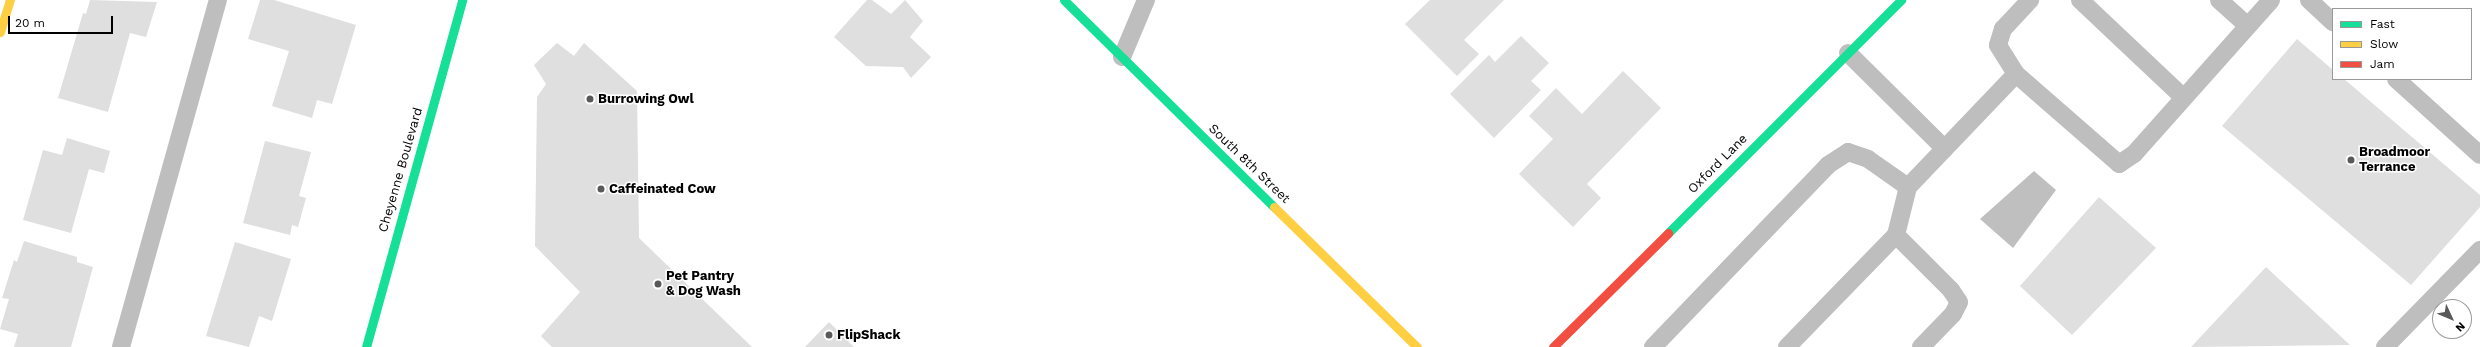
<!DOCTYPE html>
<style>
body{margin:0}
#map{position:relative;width:2480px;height:347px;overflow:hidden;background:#fff;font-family:"Work Sans",sans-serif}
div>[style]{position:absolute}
.water>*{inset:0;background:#bfbfbf}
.building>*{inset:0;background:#dfdfdf}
.lane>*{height:18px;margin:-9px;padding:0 9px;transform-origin:9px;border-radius:9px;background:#bebebe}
.fast>*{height:9px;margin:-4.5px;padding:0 4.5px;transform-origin:4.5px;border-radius:4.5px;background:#16e098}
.slow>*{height:9px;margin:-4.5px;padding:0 4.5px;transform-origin:4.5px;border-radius:4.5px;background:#ffcf43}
.jam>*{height:9px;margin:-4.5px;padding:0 4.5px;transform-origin:4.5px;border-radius:4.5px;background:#f24e42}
.dots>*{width:11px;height:11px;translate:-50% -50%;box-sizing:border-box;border:2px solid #fff;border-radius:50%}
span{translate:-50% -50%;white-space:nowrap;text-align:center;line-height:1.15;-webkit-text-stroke:3px #fff;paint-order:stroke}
.poi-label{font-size:13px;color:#000;font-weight:700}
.left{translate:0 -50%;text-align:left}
.street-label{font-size:13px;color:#000}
.legend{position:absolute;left:2332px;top:8px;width:140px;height:72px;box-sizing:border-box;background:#fff;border:1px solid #999;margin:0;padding:5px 7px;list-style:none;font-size:12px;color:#000}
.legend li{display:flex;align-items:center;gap:8px;height:20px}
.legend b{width:20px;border:1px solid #999}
.north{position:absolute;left:2432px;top:299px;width:40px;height:40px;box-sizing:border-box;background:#fff;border:1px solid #999;border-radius:50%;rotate:134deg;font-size:11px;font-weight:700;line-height:16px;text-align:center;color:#000}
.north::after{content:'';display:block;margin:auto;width:14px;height:18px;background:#595959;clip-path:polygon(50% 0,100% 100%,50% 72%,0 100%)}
.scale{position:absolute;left:8px;top:16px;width:105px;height:18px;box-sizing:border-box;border:2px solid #000;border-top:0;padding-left:5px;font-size:12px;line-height:14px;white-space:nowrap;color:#000;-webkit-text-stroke:3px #fff;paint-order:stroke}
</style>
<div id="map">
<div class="water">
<div style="clip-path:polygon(2034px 171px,2056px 190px,2013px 248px,1980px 219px)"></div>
</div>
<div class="building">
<div style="clip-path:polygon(90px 0,157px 2px,146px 37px,130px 33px,108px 112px,58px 98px,83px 13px,86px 14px)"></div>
<div style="clip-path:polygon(260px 0,274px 0,356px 25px,332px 104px,317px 100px,312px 118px,272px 106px,289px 51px,248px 39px)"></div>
<div style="clip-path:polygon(867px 0,872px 0,891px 14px,905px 0,923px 21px,910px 37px,931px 57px,911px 78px,903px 67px,866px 66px,834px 37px)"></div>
<div style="clip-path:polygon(1430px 0,1504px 0,1464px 40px,1479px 54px,1457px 76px,1405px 24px)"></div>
<div style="clip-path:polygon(1521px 36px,1549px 63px,1531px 81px,1541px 90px,1494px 138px,1450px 94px,1489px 55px,1495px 62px)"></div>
<div style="clip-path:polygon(2297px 39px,2333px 70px,2333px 79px,2344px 79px,2480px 195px,2480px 207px,2411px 285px,2222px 126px)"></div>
<div style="clip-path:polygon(557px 43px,574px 56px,584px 43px,637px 91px,639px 238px,752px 347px,552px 347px,541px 336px,580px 292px,535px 246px,537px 97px,546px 84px,534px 65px)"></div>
<div style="clip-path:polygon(1623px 71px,1661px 108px,1587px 184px,1601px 198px,1573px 227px,1519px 174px,1553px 139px,1529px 116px,1556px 88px,1582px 114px)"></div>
<div style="clip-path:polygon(67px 138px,110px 151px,104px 173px,89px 169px,71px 233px,23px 220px,43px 150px,62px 155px)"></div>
<div style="clip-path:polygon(265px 141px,311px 152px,299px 196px,306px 198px,298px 227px,292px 225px,290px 235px,243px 223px)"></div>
<div style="clip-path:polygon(2099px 197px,2156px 248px,2072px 335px,2020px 286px)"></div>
<div style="clip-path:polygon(24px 241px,77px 257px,77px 262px,93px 267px,71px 347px,14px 347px,18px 334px,0 329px,9px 299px,2px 298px,14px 260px,17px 262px)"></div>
<div style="clip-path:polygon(235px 242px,291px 259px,272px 321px,259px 316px,249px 347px,206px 336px)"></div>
<div style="clip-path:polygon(2266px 267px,2350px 345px,2191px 347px)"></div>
<div style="clip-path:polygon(829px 322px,854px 347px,805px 347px)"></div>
</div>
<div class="lane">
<div style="left:2080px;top:0;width:141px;rotate:43.3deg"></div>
<div style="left:2219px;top:0;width:39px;rotate:42deg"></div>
<div style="left:2309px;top:0;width:33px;rotate:43deg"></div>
<div style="left:1848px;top:53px;width:136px;rotate:44.7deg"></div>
<div style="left:1122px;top:57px;width:62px;rotate:-67.2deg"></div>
<div style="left:2016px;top:74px;width:34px;rotate:-122deg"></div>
<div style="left:1998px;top:45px;width:17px;rotate:-73deg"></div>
<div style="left:2003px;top:29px;width:40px;rotate:-47deg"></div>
<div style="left:2396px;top:79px;width:113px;rotate:42.1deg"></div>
<div style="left:121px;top:347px;width:360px;rotate:-74.4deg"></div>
<div style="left:1653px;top:347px;width:252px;rotate:-46.1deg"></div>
<div style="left:1828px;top:165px;width:24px;rotate:-33deg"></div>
<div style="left:1848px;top:152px;width:21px;rotate:19deg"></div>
<div style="left:1868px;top:159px;width:49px;rotate:35deg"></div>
<div style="left:1787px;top:347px;width:156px;rotate:-45.8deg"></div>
<div style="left:1921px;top:347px;width:46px;rotate:-45.9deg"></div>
<div style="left:1953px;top:314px;width:13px;rotate:-63deg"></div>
<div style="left:1959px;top:302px;width:14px;rotate:-124deg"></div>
<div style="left:1951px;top:290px;width:78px;rotate:-135deg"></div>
<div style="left:1896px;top:235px;width:49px;rotate:-76deg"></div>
<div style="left:1908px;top:187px;width:156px;rotate:-46.3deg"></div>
<div style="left:2016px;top:74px;width:137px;rotate:41.1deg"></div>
<div style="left:2119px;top:164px;width:18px;rotate:-34deg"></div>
<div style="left:2134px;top:154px;width:206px;rotate:-48.3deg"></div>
<div style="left:2385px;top:347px;width:136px;rotate:-45.6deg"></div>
</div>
<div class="fast">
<div style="left:1064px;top:0;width:295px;rotate:44.6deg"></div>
<div style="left:1668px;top:233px;width:330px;rotate:-45deg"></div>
<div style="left:366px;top:347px;width:360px;rotate:-74.5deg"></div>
</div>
<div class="slow">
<div style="left:0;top:32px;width:34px;rotate:-73deg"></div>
<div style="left:1274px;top:207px;width:200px;rotate:44.4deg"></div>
</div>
<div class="jam">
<div style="left:1553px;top:347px;width:162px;rotate:-44.7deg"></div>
</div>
<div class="dots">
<div style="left:590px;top:99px;background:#595959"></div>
<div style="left:2351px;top:160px;background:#595959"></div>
<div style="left:601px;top:189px;background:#595959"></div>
<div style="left:658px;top:284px;background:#595959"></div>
<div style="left:829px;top:335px;background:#595959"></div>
</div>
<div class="poi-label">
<span class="left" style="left:598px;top:99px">Burrowing Owl</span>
<span class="left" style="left:2359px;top:160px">Broadmoor<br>Terrance</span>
<span class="left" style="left:609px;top:189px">Caffeinated Cow</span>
<span class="left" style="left:666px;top:284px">Pet Pantry<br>&amp; Dog Wash</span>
<span class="left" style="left:837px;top:335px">FlipShack</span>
</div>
<div class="street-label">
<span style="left:1249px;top:164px;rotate:44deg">South 8th Street</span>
<span style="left:1718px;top:164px;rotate:-45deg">Oxford Lane</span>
<span style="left:401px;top:170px;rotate:-74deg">Cheyenne Boulevard</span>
</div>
<ul class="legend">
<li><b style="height:5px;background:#16e098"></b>Fast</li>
<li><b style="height:5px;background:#ffcf43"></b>Slow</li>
<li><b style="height:5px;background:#f24e42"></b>Jam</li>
</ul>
<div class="north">N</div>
<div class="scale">20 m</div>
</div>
